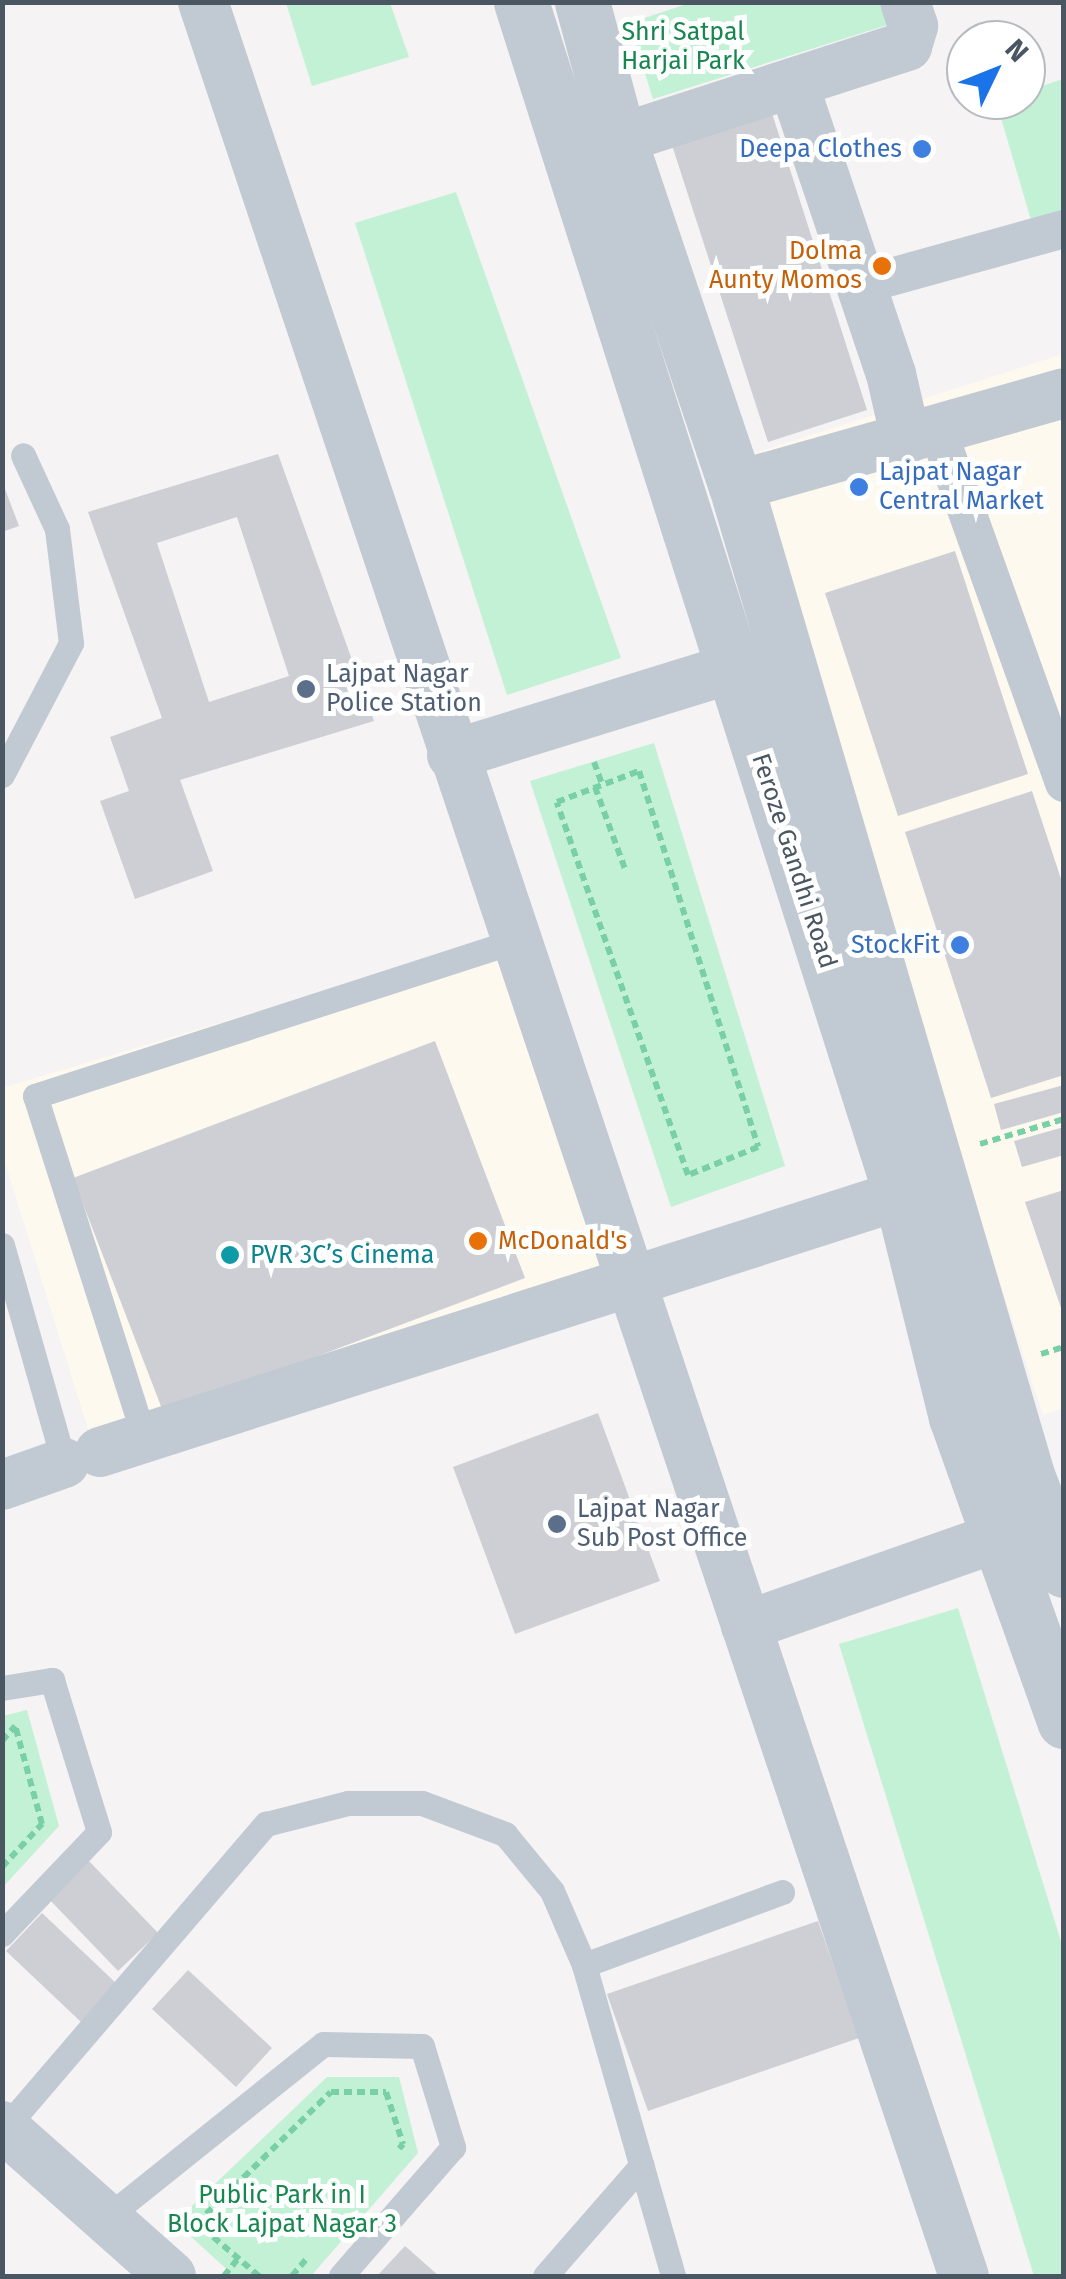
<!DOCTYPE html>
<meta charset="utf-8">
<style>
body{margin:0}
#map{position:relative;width:1066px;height:2279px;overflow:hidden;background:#f5f3f3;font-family:"Fira Sans",sans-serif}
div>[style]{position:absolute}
.commercial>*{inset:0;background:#fdf9ef}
.green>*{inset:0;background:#c3f1d5}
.building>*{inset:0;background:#cdcfd5}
.path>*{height:6px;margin-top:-3px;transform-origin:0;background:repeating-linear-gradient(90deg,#7ad0a6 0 8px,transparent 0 13px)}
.service>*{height:25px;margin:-12.5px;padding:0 12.5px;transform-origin:12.5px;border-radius:12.5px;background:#c1cad2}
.pedestrian>*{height:38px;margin:-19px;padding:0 19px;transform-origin:19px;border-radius:19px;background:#c1cad2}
.minor>*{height:50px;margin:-25px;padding:0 25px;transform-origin:25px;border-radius:25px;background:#c1cad2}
.tertiary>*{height:55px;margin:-27.5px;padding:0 27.5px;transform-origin:27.5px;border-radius:27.5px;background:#c1cad2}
.dots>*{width:28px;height:28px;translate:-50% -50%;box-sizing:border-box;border:5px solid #fff;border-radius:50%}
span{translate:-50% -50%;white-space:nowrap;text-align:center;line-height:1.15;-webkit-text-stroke:10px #fff;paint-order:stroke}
.park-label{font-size:25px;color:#17864f}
.shop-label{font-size:25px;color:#366cbe}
.right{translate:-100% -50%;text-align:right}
.left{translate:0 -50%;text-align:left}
.food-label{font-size:25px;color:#c56008}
.service-label{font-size:25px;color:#4e5e75}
.street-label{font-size:25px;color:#4a5661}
.culture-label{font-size:25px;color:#0d838f}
.frame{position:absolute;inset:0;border:5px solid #4a5661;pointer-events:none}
.north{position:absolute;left:946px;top:20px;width:100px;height:100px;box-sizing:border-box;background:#fff;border:2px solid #b7bbc0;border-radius:50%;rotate:47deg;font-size:28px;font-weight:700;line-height:40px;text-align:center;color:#4a5661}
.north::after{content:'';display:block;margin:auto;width:35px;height:45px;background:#1a73e8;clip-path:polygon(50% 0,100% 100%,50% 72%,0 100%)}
</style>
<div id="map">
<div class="commercial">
<div style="clip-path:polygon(1063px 354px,1063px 1408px,1043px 1415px,733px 460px)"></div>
<div style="clip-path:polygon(516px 934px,624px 1290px,97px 1458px,3px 1156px,2px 1088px)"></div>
</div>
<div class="green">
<div style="clip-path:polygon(693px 2px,894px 3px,900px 21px,653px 99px,629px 23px)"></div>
<div style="clip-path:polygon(286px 3px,390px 3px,409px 57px,312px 86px)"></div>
<div style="clip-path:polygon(1063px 79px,1063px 215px,1033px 227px,996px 101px,1026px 100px,1026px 91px)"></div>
<div style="clip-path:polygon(456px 192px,621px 658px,507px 695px,355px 223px)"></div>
<div style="clip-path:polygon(654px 743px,785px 1166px,671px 1207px,530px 781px)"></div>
<div style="clip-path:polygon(958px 1608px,1063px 1948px,1063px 2276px,1034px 2276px,839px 1644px)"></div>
<div style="clip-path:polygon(27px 1710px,59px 1826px,3px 1887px,3px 1716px)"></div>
<div style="clip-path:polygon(327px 2077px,399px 2077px,418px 2153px,311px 2276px,234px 2276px,175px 2222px)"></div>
</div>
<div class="building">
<div style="clip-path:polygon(770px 107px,867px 410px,768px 442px,670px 139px)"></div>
<div style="clip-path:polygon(evenodd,278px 454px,374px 721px,180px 780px,213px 871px,135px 899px,100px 801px,129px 791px,110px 737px,162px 718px,88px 512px,278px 454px,237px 517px,289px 676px,209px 702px,157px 543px,237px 517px)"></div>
<div style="clip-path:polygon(2px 481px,19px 526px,2px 532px)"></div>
<div style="clip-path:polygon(955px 551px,1028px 774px,898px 816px,825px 593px)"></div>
<div style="clip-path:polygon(1032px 791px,1064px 888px,1064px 1075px,991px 1098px,905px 832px)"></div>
<div style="clip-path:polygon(435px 1041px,525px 1278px,164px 1414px,73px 1178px)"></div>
<div style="clip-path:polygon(1064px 1085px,1064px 1112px,1001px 1130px,994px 1104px)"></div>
<div style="clip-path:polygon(1064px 1127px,1064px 1155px,1022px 1167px,1014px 1141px)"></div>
<div style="clip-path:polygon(1064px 1190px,1064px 1314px,1063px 1314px,1025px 1202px)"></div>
<div style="clip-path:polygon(598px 1413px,660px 1581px,515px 1634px,453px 1467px)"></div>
<div style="clip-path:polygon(88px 1860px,158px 1933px,118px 1971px,49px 1899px)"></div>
<div style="clip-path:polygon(42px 1913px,117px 1984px,81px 2022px,6px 1951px)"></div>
<div style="clip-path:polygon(818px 1921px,859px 2038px,648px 2111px,607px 1994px)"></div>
<div style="clip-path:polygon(188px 1970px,272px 2048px,236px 2087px,152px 2009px)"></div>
<div style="clip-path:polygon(405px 2246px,439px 2276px,377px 2276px)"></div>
</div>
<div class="path">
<div style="left:594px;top:762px;width:23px;rotate:70deg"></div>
<div style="left:639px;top:771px;width:394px;rotate:72.4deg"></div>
<div style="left:758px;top:1147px;width:75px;rotate:158.2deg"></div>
<div style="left:688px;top:1175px;width:395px;rotate:-109.4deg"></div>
<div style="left:557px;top:802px;width:88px;rotate:-20.7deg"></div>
<div style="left:595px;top:787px;width:87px;rotate:69.9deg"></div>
<div style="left:980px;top:1144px;width:88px;rotate:-16.6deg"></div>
<div style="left:1041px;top:1354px;width:24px;rotate:-17deg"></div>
<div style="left:2px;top:1741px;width:20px;rotate:-49deg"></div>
<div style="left:2px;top:1867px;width:59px;rotate:-47.1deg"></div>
<div style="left:42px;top:1824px;width:103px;rotate:-105.3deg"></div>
<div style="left:224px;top:2276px;width:21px;rotate:-51deg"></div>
<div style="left:259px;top:2276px;width:82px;rotate:-139.5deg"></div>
<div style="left:197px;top:2223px;width:187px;rotate:-44.4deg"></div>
<div style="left:331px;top:2092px;width:55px"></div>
<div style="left:386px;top:2092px;width:55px;rotate:71.9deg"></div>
<div style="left:403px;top:2144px;width:6px;rotate:129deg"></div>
<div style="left:292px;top:2276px;width:23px;rotate:-50deg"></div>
</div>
<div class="service">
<div style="left:2px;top:775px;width:149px;rotate:-62.4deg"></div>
<div style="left:71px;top:643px;width:115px;rotate:-97deg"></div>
<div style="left:57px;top:529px;width:81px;rotate:-114.7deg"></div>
<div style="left:2px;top:1245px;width:227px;rotate:74.1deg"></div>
<div style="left:64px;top:1463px;width:8px;rotate:-14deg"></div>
<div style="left:144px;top:1437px;width:358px;rotate:-107.7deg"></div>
<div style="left:35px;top:1096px;width:504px;rotate:-17.9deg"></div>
<div style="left:2px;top:1688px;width:51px;rotate:-9.1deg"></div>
<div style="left:52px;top:1680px;width:159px;rotate:72.8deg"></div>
<div style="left:99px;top:1832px;width:141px;rotate:133.6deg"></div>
<div style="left:584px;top:1965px;width:211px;rotate:-20.2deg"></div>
<div style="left:5px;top:2128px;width:401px;rotate:-49.4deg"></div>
<div style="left:266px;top:1824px;width:85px;rotate:-14.4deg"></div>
<div style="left:348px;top:1803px;width:74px"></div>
<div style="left:422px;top:1803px;width:89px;rotate:20.5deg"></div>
<div style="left:505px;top:1834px;width:74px;rotate:50.5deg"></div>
<div style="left:552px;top:1891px;width:81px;rotate:66.6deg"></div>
<div style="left:584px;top:1965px;width:323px;rotate:74deg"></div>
<div style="left:106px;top:2218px;width:278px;rotate:-38.7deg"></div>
<div style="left:323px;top:2044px;width:99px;rotate:1.2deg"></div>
<div style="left:422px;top:2046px;width:106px;rotate:72.9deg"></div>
<div style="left:453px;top:2147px;width:171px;rotate:131deg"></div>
<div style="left:545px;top:2276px;width:147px;rotate:-48.9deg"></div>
</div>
<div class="pedestrian">
<div style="left:862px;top:285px;width:210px;rotate:-15.5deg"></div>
<div style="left:938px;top:431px;width:374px;rotate:70.3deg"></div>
</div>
<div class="minor">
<div style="left:203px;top:2px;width:2398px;rotate:71.5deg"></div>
<div style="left:793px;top:83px;width:307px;rotate:71.4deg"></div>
<div style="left:891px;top:374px;width:67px;rotate:77deg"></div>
<div style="left:619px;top:139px;width:303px;rotate:-17.9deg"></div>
<div style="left:907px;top:46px;width:21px;rotate:-73deg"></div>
<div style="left:913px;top:26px;width:25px;rotate:-108deg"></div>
<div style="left:736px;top:486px;width:341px;rotate:-15.8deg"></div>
<div style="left:452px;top:755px;width:294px;rotate:-17.2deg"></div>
<div style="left:100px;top:1452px;width:841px;rotate:-17.79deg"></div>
<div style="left:2px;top:1485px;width:66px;rotate:-19.5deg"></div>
<div style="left:746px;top:1626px;width:265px;rotate:-19.4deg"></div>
<div style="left:2px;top:2126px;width:226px;rotate:41.6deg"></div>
</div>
<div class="tertiary">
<div style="left:521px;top:2px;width:1252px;rotate:72.33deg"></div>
<div style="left:901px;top:1195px;width:229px;rotate:76.1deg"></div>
<div style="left:956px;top:1417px;width:323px;rotate:70.4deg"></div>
<div style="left:582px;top:2px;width:142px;rotate:74.9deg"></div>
<div style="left:619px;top:139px;width:366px;rotate:71.4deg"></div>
<div style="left:736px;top:486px;width:1034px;rotate:73.6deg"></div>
<div style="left:1028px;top:1478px;width:99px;rotate:68.6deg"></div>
</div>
<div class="dots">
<div style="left:922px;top:149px;background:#3f7fe0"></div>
<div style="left:882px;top:266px;background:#e8710a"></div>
<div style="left:859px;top:487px;background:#3f7fe0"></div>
<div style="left:306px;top:689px;background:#5c6f8a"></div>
<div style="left:960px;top:945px;background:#3f7fe0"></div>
<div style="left:478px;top:1241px;background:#e8710a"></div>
<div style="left:230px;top:1255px;background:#0f9aa8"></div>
<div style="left:557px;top:1524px;background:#5c6f8a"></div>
</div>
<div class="park-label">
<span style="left:683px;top:47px">Shri Satpal<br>Harjai Park</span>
<span style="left:282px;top:2210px">Public Park in I<br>Block Lajpat Nagar 3</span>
</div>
<div class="shop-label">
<span class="right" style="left:902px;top:149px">Deepa Clothes</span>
<span class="left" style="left:879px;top:487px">Lajpat Nagar<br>Central Market</span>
<span class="right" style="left:940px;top:945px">StockFit</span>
</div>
<div class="food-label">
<span class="right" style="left:862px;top:266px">Dolma<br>Aunty Momos</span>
<span class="left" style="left:498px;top:1241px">McDonald's</span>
</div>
<div class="service-label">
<span class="left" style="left:326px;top:689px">Lajpat Nagar<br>Police Station</span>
<span class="left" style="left:577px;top:1524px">Lajpat Nagar<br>Sub Post Office</span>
</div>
<div class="street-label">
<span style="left:794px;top:861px;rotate:72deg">Feroze Gandhi Road</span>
</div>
<div class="culture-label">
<span class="left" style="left:250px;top:1255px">PVR 3C’s Cinema</span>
</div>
<div class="frame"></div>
<div class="north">N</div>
</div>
